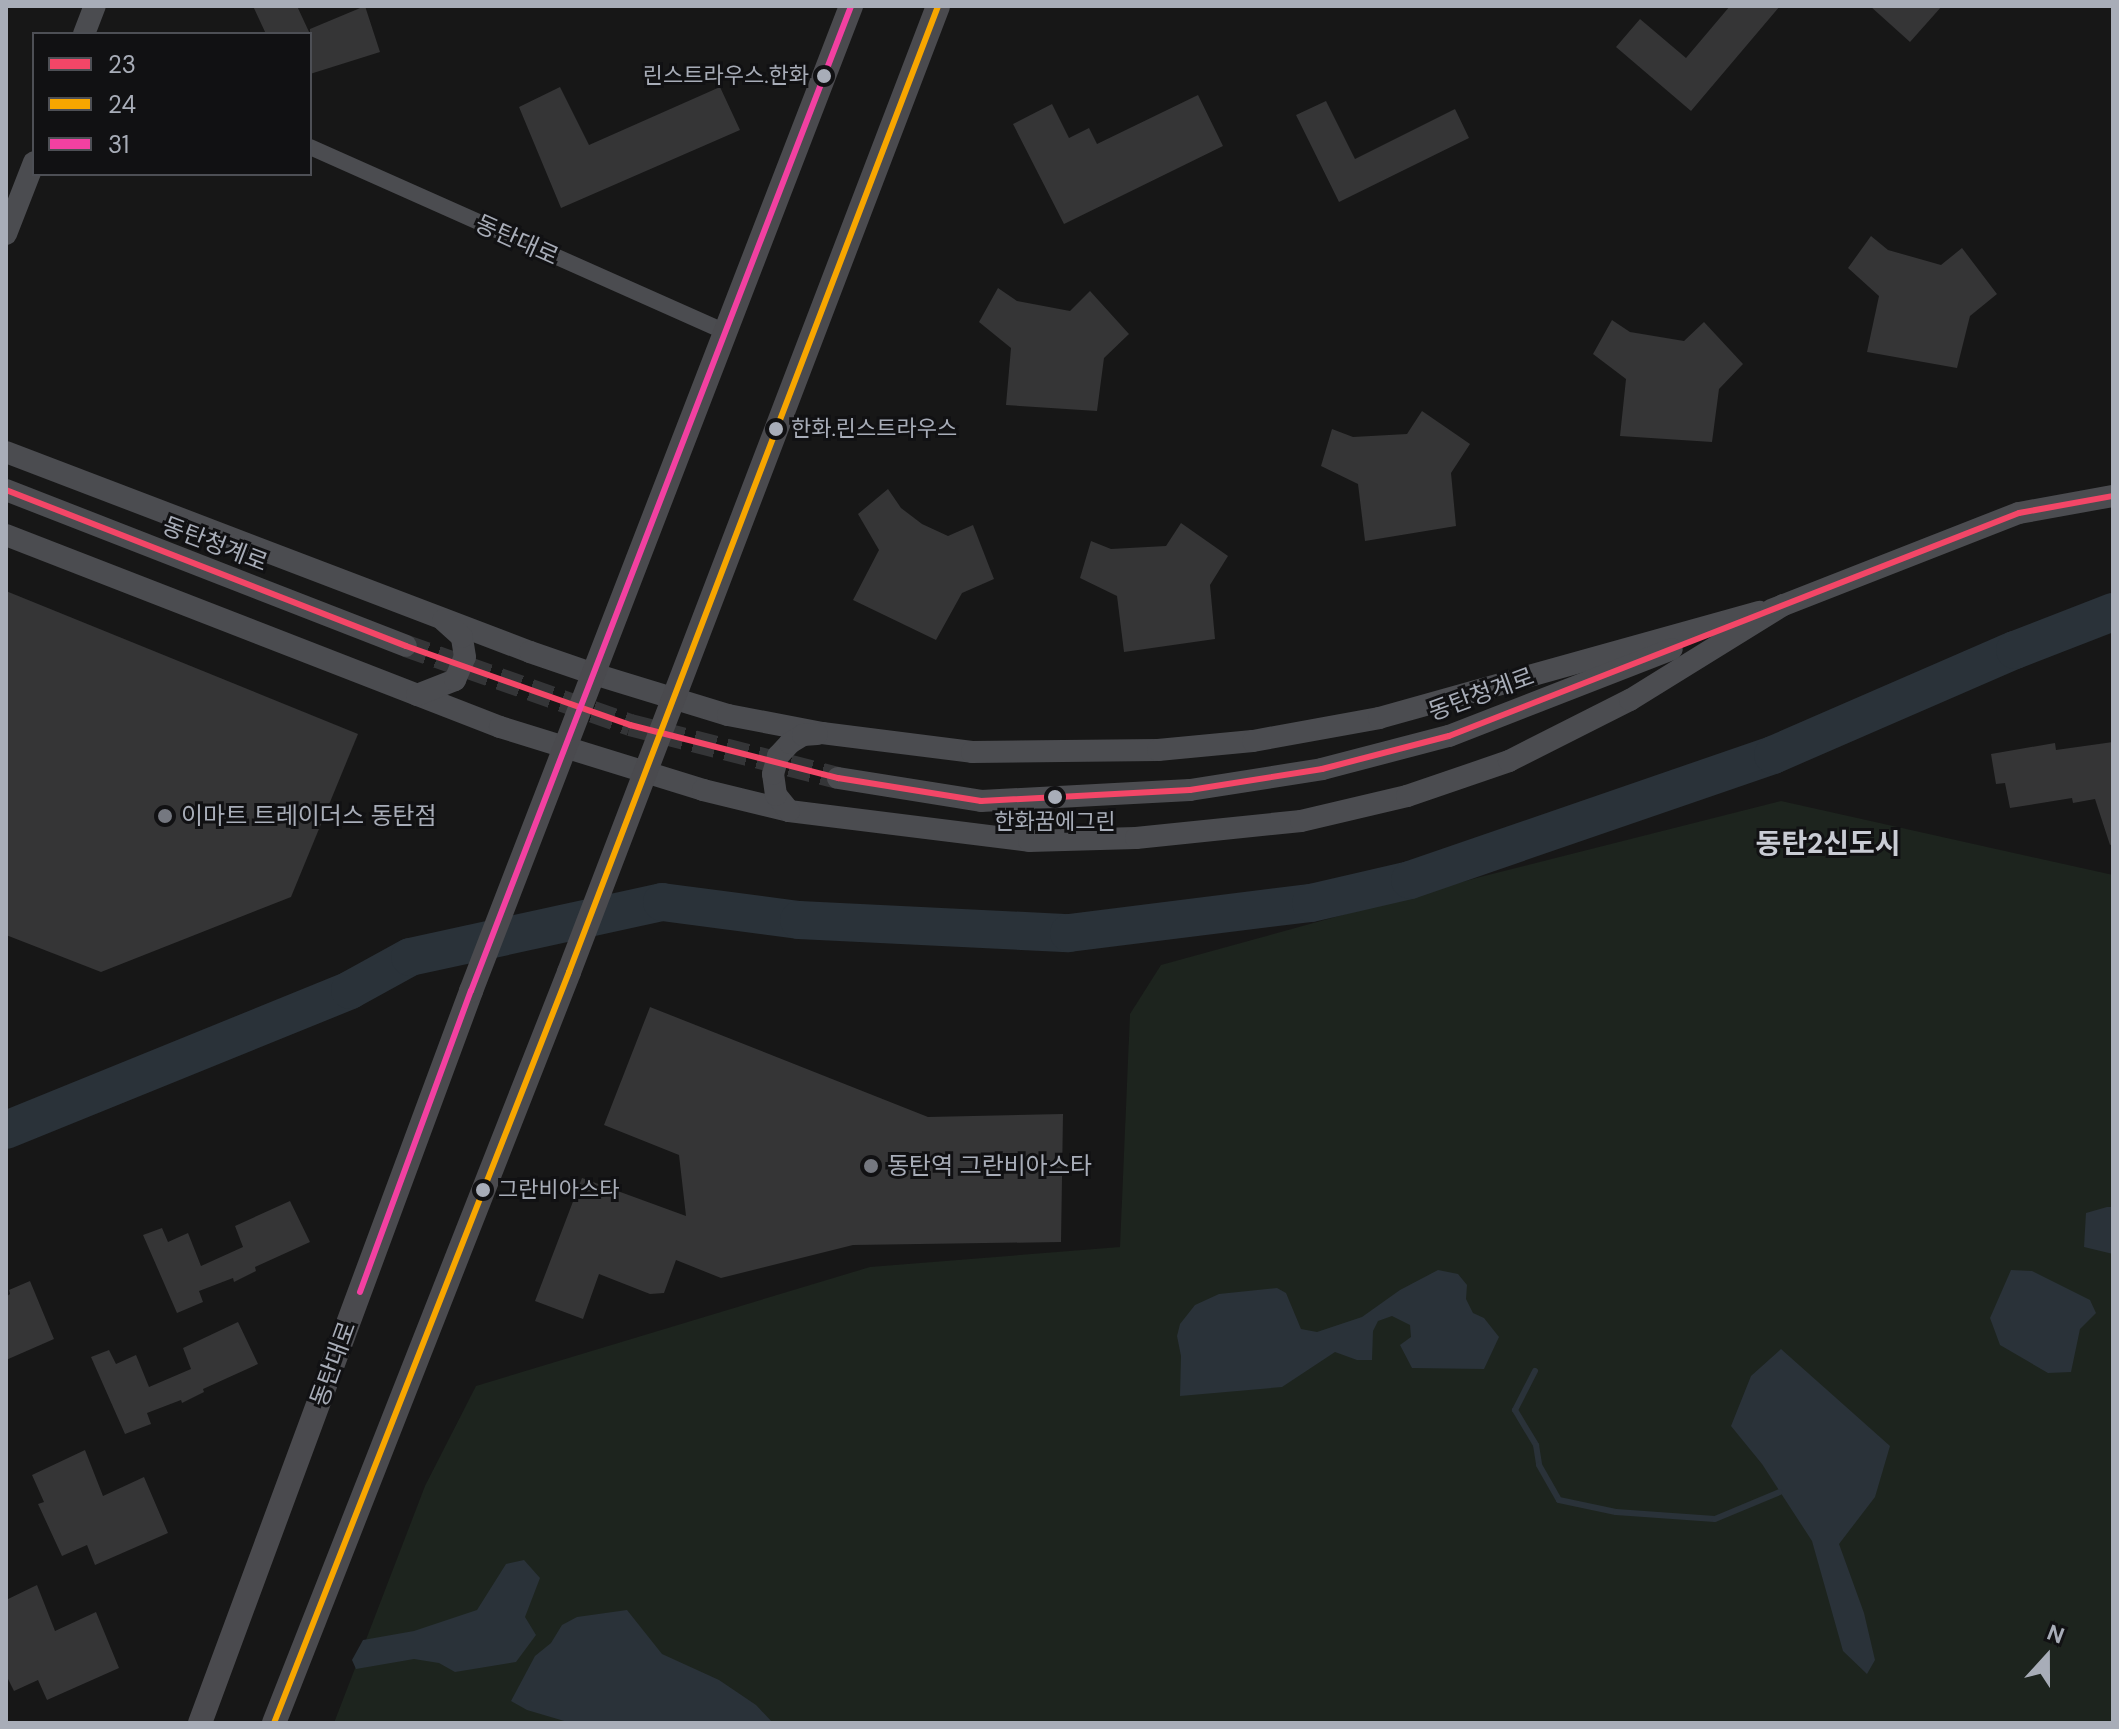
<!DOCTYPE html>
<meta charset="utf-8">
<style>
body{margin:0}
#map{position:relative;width:2119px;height:1729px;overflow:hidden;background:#171717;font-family:"DM Sans","Noto Sans KR",sans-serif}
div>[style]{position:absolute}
.green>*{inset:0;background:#1d241e}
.water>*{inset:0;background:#2a3239}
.stream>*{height:6px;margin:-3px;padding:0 3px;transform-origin:3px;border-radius:3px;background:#2a3239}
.river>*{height:38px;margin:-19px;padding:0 19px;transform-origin:19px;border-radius:19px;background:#2a3239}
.building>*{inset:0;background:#353536}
.tertiary-tunnel>*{height:22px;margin-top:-11px;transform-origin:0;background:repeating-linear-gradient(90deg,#343537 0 22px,transparent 0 33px)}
.minor>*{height:16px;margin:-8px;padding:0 8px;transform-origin:8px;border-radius:8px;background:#4b4c50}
.tertiary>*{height:22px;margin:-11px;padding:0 11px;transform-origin:11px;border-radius:11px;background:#4b4c50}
.secondary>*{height:24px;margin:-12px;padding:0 12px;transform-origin:12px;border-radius:12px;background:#4a4a4e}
.bus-1>*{height:6px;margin:-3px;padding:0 3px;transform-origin:3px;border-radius:3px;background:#f34667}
.bus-2>*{height:6px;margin:-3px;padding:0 3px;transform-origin:3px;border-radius:3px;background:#f7a600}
.bus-3>*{height:6px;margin:-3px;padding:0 3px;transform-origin:3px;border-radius:3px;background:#f240a1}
.dots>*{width:22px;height:22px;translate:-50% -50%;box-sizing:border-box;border:4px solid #111113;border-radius:50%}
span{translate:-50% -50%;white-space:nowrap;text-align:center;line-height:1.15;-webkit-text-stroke:6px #111113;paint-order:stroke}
.bus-label{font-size:22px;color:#a8adb8}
.right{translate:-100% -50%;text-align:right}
.left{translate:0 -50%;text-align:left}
.street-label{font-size:24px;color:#a8adb8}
.poi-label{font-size:24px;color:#a8adb8}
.quarter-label{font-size:28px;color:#c9ccd4;font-weight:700}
.frame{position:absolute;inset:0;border:8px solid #a8adb8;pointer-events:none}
.legend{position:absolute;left:32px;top:32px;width:280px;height:144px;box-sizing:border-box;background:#111113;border:2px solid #4d4f55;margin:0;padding:10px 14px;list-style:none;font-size:24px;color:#a8adb8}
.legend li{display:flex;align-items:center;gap:16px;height:40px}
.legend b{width:40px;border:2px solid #4d4f55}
.north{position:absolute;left:2007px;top:1617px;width:80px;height:80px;-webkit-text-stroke:6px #111113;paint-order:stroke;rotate:21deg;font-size:22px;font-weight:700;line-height:32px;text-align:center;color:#a8adb8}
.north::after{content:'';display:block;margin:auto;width:28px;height:36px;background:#a8adb8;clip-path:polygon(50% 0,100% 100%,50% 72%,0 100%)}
</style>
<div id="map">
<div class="green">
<div style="clip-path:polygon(1781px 801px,2113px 875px,2113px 1723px,334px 1723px,425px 1486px,476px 1386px,870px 1267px,1120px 1247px,1130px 1014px,1161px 965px,1480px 877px)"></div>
</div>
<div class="water">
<div style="clip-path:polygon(2107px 1207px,2113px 1207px,2113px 1254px,2084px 1247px,2086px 1213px)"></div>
<div style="clip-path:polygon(1438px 1270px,1458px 1274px,1467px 1285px,1466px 1299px,1473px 1313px,1484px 1318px,1499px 1337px,1484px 1369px,1412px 1368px,1400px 1345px,1411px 1337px,1410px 1325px,1392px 1316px,1378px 1321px,1373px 1331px,1372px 1360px,1357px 1360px,1335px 1352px,1282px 1387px,1180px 1396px,1181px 1356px,1177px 1336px,1180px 1324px,1195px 1305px,1219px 1294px,1277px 1288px,1286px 1293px,1301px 1329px,1317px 1332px,1362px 1317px,1400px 1290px)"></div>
<div style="clip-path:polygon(2011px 1270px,2032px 1271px,2090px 1300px,2096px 1313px,2080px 1329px,2071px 1372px,2048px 1373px,2000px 1345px,1990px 1318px)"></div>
<div style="clip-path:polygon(1781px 1349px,1890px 1446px,1875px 1497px,1839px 1544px,1864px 1613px,1875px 1660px,1867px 1674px,1843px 1651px,1812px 1541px,1762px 1464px,1731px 1426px,1751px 1376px)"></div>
<div style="clip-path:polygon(524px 1560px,540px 1578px,525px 1617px,536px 1635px,516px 1662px,455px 1672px,439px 1663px,414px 1659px,356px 1669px,352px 1660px,363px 1640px,414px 1631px,477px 1610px,506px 1564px)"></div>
<div style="clip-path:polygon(627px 1610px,662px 1654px,719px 1680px,756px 1705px,773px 1723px,571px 1723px,527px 1710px,511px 1701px,535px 1656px,551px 1643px,562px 1625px,577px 1617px)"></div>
</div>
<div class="stream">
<div style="left:1535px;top:1371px;width:44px;rotate:117.1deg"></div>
<div style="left:1515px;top:1410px;width:41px;rotate:59deg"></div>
<div style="left:1536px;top:1445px;width:20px;rotate:81deg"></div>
<div style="left:1539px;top:1465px;width:40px;rotate:60.3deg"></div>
<div style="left:1559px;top:1500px;width:58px;rotate:11.9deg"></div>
<div style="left:1616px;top:1512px;width:99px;rotate:4deg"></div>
<div style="left:1715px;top:1519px;width:70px;rotate:-22.6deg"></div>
</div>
<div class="river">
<div style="left:6px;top:1130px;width:371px;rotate:-22.1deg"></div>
<div style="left:350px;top:990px;width:68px;rotate:-28.8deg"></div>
<div style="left:410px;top:957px;width:258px;rotate:-12.3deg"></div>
<div style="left:662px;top:902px;width:138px;rotate:7.5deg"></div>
<div style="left:799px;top:920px;width:270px;rotate:2.8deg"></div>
<div style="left:1069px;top:933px;width:244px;rotate:-7.1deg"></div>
<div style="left:1311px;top:903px;width:102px;rotate:-13.1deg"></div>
<div style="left:1410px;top:880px;width:384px;rotate:-19deg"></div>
<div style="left:1773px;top:755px;width:264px;rotate:-23.5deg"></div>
<div style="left:2015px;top:650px;width:105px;rotate:-21.2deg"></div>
</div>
<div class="building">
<div style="clip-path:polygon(253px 6px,297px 6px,310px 34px,310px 29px,365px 6px,380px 52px,310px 74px,310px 34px,266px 34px)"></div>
<div style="clip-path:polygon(1730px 6px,1780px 6px,1691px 111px,1616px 47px,1640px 19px,1686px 58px)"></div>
<div style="clip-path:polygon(1870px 6px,1942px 6px,1910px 42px)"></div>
<div style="clip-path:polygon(560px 87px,589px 145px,720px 87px,740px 130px,561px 208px,519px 107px)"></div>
<div style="clip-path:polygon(1198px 95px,1223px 146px,1064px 224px,1013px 124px,1052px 104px,1069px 138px,1089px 128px,1097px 144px)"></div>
<div style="clip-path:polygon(1326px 101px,1355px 159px,1455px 109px,1469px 138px,1339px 202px,1296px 115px)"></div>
<div style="clip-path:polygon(1871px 236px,1888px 250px,1941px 265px,1962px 248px,1997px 294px,1970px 316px,1957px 368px,1867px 352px,1879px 296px,1848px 268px)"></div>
<div style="clip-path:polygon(998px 288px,1017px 301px,1070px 311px,1090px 291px,1129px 334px,1104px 358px,1097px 411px,1006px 405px,1011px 348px,979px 322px)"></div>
<div style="clip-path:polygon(1612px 320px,1630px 332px,1684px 341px,1704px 322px,1743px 364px,1719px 389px,1712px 442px,1620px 436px,1626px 379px,1593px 354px)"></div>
<div style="clip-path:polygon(1422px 411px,1470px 444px,1451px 473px,1456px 526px,1365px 541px,1358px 484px,1321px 466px,1332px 429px,1353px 437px,1407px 434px)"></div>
<div style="clip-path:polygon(888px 489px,901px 508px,922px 524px,948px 536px,973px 525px,994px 579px,962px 593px,936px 640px,853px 600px,879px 550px,858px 514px)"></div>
<div style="clip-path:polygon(1181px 523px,1228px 556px,1210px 585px,1215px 639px,1124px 652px,1117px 596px,1080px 578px,1091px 541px,1111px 549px,1166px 546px)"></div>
<div style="clip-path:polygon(6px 591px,358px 734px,291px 897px,101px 972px,6px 935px)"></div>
<div style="clip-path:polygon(2113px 742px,2113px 844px,2110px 845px,2095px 799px,2073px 803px,2072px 798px,2010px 808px,2005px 783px,1996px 784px,1991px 754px,2055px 743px,2056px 750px)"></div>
<div style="clip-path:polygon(650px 1007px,928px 1117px,1063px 1114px,1061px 1242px,853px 1245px,721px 1278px,676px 1260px,664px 1293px,650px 1294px,599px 1274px,583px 1319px,535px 1301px,582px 1178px,686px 1216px,679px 1155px,604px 1125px)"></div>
<div style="clip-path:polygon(290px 1201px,310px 1242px,255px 1267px,256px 1271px,234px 1282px,233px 1278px,199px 1291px,203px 1302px,177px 1313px,143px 1235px,162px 1228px,168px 1242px,188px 1233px,201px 1266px,243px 1247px,235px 1226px)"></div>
<div style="clip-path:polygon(30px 1281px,54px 1339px,6px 1360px,6px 1297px,10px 1294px,9px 1290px)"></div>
<div style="clip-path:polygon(238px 1322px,258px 1364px,203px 1389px,204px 1392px,182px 1403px,181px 1400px,147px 1413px,151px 1424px,125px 1434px,91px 1357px,109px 1350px,116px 1364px,136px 1355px,149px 1387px,191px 1369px,183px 1348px)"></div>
<div style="clip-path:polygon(85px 1450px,103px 1496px,144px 1477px,168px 1533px,95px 1565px,87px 1545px,62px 1556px,38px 1504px,44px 1502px,32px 1475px)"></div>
<div style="clip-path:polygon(37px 1585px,55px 1631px,96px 1612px,119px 1668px,47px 1700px,38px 1680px,14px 1691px,6px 1675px,6px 1600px)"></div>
</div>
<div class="tertiary-tunnel">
<div style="left:406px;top:646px;width:238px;rotate:19.4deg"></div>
<div style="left:630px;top:725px;width:215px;rotate:14.3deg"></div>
</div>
<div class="minor">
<div style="left:310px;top:147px;width:454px;rotate:24deg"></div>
</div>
<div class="tertiary">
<div style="left:84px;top:34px;width:30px;rotate:-69deg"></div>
<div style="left:6px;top:234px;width:77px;rotate:-68.7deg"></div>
<div style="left:6px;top:452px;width:561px;rotate:20.89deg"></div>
<div style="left:530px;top:652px;width:68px;rotate:19deg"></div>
<div style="left:594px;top:674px;width:140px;rotate:17deg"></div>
<div style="left:728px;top:715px;width:96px;rotate:10.8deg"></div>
<div style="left:822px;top:733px;width:151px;rotate:7.2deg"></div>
<div style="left:972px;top:752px;width:186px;rotate:-0.6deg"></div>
<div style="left:1158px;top:750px;width:95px;rotate:-5.4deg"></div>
<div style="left:1253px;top:741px;width:128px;rotate:-10.3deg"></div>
<div style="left:1379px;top:718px;width:395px;rotate:-15.6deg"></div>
<div style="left:6px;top:490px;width:429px;rotate:21.3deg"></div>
<div style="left:6px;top:535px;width:530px;rotate:21.24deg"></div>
<div style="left:500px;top:727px;width:213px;rotate:17.2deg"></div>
<div style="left:703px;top:790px;width:89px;rotate:13.7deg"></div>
<div style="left:789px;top:811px;width:242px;rotate:7.1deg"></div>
<div style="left:1029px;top:841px;width:107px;rotate:-1.6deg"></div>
<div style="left:1136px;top:838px;width:166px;rotate:-5.9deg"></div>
<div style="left:1301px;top:821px;width:109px;rotate:-13.3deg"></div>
<div style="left:1407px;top:796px;width:108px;rotate:-18.9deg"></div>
<div style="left:1509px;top:761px;width:136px;rotate:-26.8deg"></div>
<div style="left:1630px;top:700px;width:180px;rotate:-31.8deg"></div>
<div style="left:1771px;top:610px;width:266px;rotate:-21.4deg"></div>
<div style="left:2019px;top:513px;width:96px;rotate:-10.3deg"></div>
<div style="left:417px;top:695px;width:41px;rotate:-21.5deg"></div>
<div style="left:455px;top:680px;width:25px;rotate:-67deg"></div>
<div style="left:465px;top:657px;width:20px;rotate:-99deg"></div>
<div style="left:462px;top:637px;width:25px;rotate:-138deg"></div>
<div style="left:838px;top:778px;width:145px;rotate:9.1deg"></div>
<div style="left:981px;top:801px;width:209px;rotate:-3deg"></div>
<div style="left:1190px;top:790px;width:134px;rotate:-9deg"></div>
<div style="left:1322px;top:769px;width:131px;rotate:-14.6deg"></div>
<div style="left:1449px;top:736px;width:239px;rotate:-21.3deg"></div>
<div style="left:789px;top:811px;width:21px;rotate:-129deg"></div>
<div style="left:776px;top:795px;width:21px;rotate:-98deg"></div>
<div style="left:773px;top:774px;width:19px;rotate:-74deg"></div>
<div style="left:778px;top:756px;width:18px;rotate:-47deg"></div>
<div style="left:790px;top:743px;width:15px;rotate:-32deg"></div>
<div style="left:803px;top:735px;width:14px;rotate:-4deg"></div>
</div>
<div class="secondary">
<div style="left:200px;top:1723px;width:781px;rotate:-69.68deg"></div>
<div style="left:471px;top:991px;width:1056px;rotate:-68.9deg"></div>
<div style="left:274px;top:1723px;width:807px;rotate:-68.55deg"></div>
<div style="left:569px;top:972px;width:1034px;rotate:-69.09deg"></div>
</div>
<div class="bus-1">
<div style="left:6px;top:490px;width:429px;rotate:21.3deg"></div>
<div style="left:406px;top:646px;width:238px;rotate:19.4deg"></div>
<div style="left:630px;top:725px;width:215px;rotate:14.3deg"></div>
<div style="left:838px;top:778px;width:145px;rotate:9.1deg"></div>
<div style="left:981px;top:801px;width:209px;rotate:-3deg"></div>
<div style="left:1190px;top:790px;width:134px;rotate:-9deg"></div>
<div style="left:1322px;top:769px;width:131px;rotate:-14.6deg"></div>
<div style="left:1449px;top:736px;width:612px;rotate:-21.37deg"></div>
<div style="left:2019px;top:513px;width:96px;rotate:-10.3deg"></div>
</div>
<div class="bus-2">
<div style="left:274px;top:1723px;width:807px;rotate:-68.55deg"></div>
<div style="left:569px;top:972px;width:1034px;rotate:-69.09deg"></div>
</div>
<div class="bus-3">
<div style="left:360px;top:1292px;width:321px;rotate:-69.8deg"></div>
<div style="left:471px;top:991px;width:1056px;rotate:-68.9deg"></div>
</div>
<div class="dots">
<div style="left:824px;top:76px;background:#a8adb8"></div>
<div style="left:776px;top:429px;background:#a8adb8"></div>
<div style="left:1055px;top:797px;background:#a8adb8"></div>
<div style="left:165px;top:816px;background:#757880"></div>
<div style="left:871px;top:1166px;background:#757880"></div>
<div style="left:483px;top:1190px;background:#a8adb8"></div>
</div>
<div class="bus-label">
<span class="right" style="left:809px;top:76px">린스트라우스.한화</span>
<span class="left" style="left:791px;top:429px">한화.린스트라우스</span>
<span style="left:1055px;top:822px">한화꿈에그린</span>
<span class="left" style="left:498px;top:1190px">그란비아스타</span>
</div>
<div class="street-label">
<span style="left:517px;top:240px;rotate:24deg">동탄대로</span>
<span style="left:215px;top:544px;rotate:21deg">동탄청계로</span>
<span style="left:1481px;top:694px;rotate:-20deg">동탄청계로</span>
<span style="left:333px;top:1364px;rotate:-70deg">동탄대로</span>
</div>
<div class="poi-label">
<span class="left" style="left:181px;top:816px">이마트 트레이더스 동탄점</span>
<span class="left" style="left:887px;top:1166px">동탄역 그란비아스타</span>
</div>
<div class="quarter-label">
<span style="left:1828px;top:844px">동탄2신도시</span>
</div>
<div class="frame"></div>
<ul class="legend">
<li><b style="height:10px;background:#f34667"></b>23</li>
<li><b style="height:10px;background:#f7a600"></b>24</li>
<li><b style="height:10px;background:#f240a1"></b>31</li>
</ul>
<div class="north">N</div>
</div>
